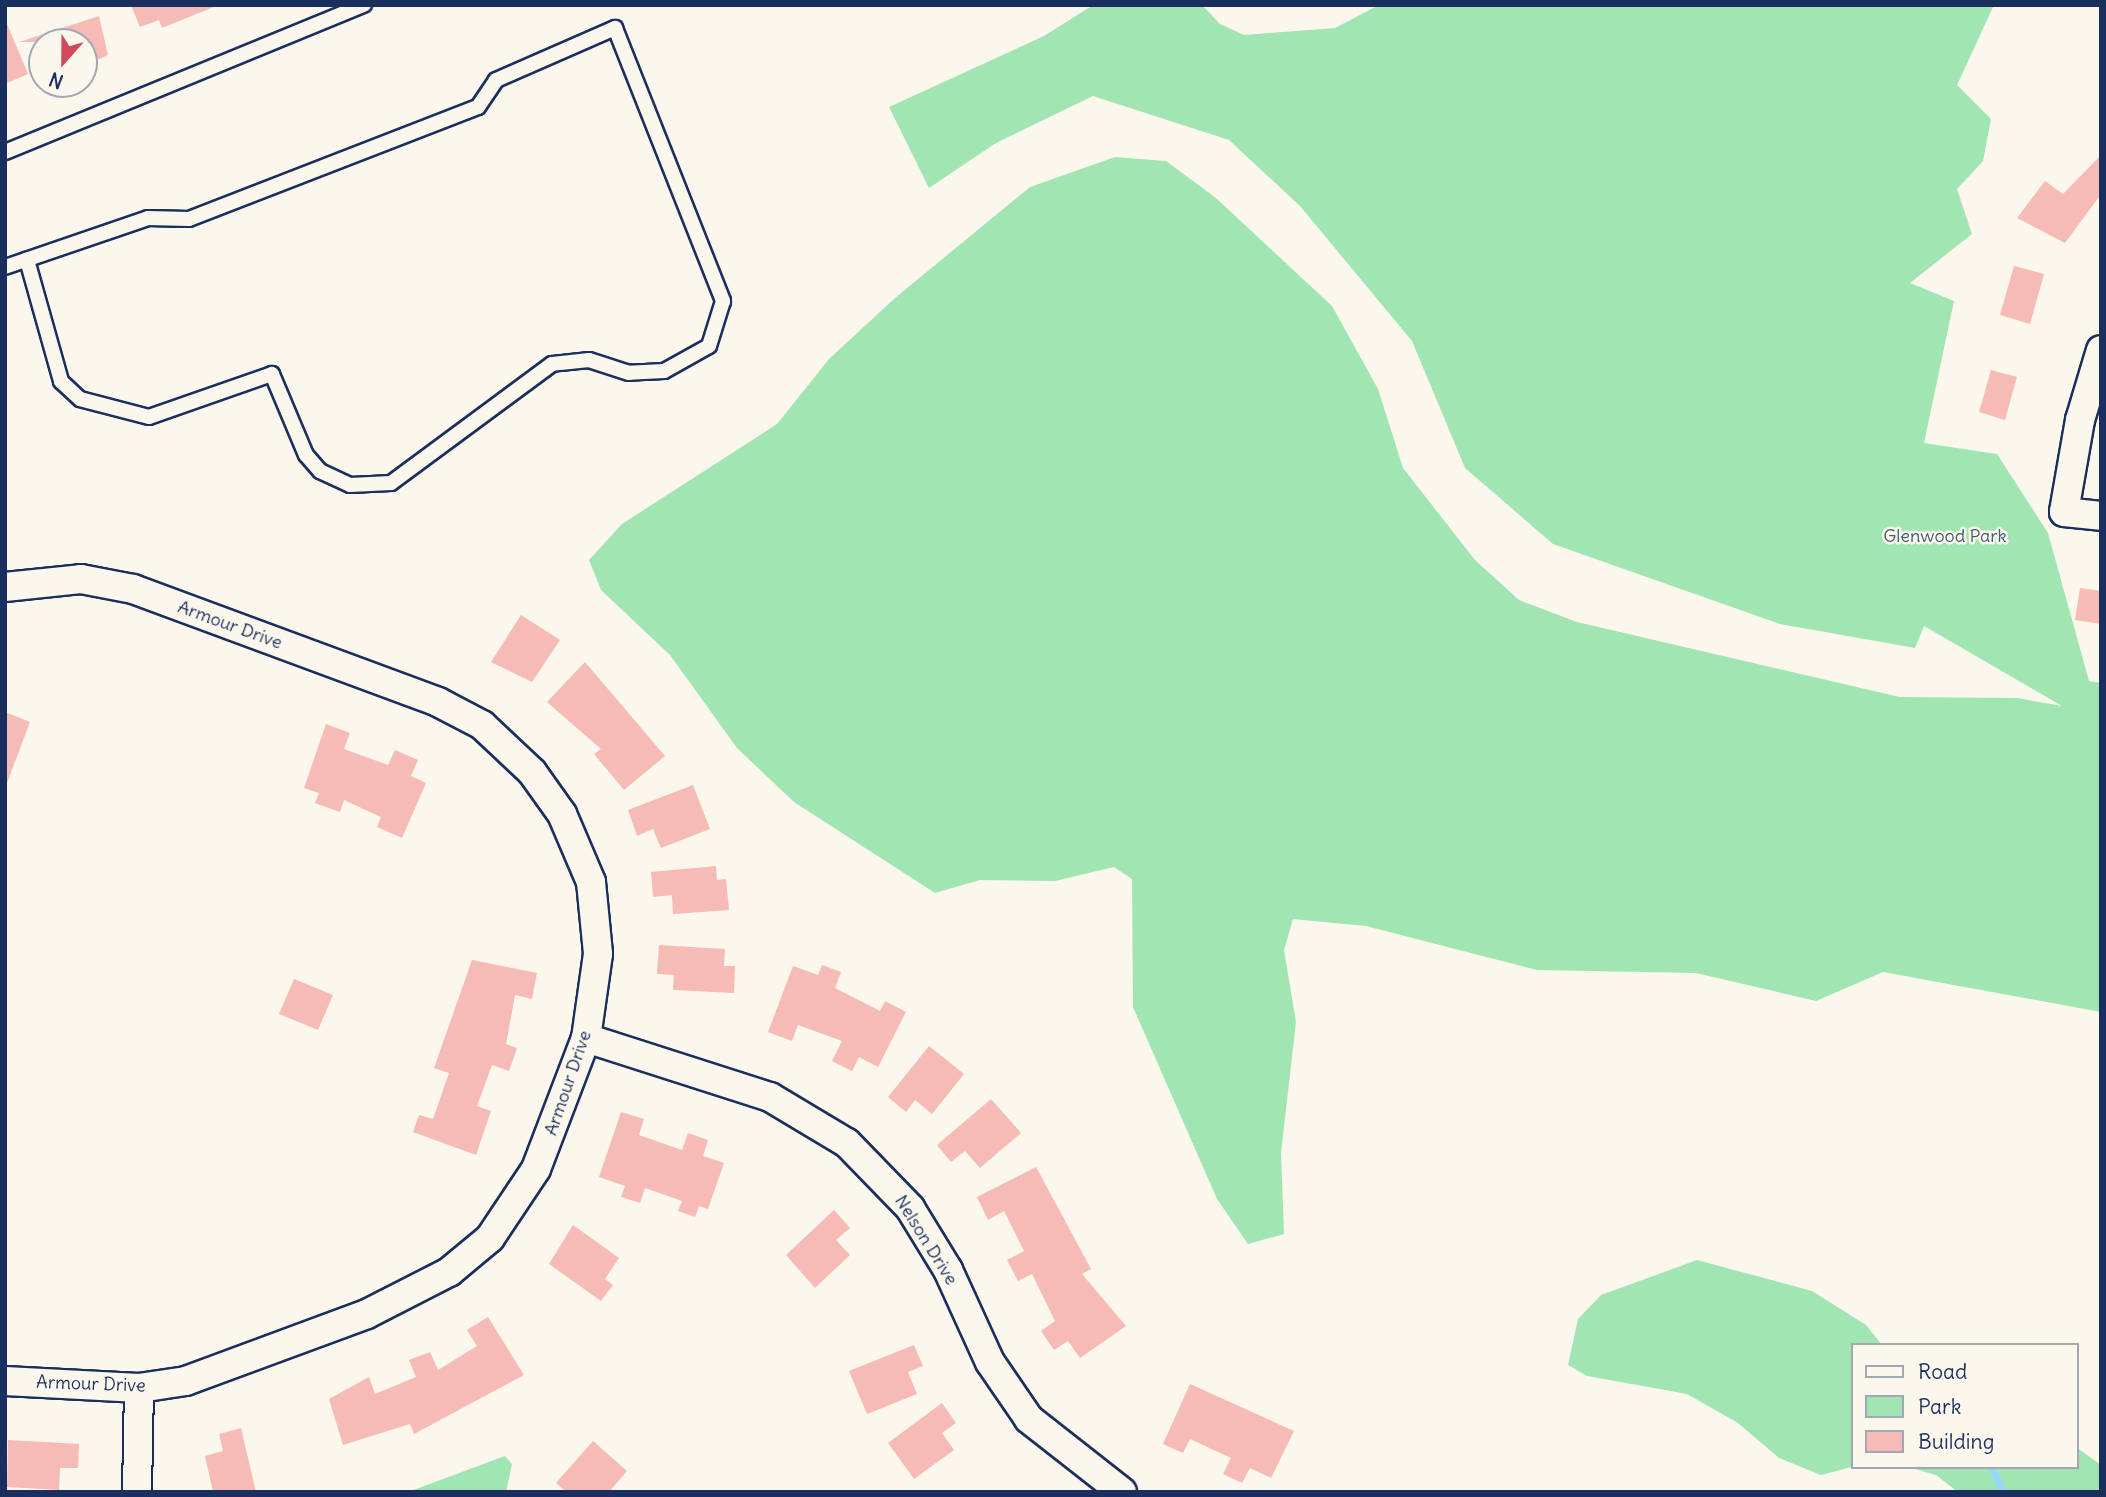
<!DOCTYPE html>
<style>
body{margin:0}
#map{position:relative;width:2106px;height:1497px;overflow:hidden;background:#fbf7ec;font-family:Delius,sans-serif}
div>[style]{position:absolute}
.green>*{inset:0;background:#a1e6b2}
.stream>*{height:7px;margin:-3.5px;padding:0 3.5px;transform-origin:3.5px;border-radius:3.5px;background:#99d7fa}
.building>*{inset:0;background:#f6bbb4}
.roads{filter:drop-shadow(2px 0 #1b2f5e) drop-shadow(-2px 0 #1b2f5e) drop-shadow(0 2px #1b2f5e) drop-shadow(0 -2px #1b2f5e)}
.service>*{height:14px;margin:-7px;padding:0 7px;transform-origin:7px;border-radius:7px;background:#fbf7ec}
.minor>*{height:28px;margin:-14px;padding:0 14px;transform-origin:14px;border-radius:14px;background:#fbf7ec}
span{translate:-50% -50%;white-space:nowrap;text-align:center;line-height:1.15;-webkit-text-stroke:5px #fbf7ec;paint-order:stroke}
.park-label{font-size:18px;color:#3c5d73}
.street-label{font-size:18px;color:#1b2f5e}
.frame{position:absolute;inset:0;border:7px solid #1b2f5e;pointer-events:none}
.legend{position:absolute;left:1851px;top:1343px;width:228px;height:126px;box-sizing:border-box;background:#fbf7ec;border:2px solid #a1a7b3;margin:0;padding:9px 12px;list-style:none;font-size:21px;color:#1b2f5e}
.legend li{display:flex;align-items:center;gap:14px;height:35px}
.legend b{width:35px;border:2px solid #a1a7b3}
.north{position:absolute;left:28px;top:28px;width:70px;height:70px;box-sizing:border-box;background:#fbf7ec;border:2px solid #a1a7b3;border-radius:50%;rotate:201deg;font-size:19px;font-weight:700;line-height:28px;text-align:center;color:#1b2f5e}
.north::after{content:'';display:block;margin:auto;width:24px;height:32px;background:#d1495b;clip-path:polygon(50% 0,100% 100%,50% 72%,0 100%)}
</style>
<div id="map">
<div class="green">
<div style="clip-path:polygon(1093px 5px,1202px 5px,1220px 24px,1244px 35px,1335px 28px,1379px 5px,1994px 5px,1957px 85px,1991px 119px,1983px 161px,1957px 189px,1972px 234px,1910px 283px,1954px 301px,1924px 443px,1997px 454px,2048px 533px,2089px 681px,2101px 683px,2101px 1012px,1883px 972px,1816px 1001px,1696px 973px,1537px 970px,1366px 926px,1293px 919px,1284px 950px,1296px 1022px,1281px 1153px,1284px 1234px,1248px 1244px,1217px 1199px,1133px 1007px,1132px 879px,1114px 867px,1055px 881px,980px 880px,935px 893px,794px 802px,737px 748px,670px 655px,601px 590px,589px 560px,622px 524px,777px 424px,829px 359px,895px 298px,1030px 187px,1115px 157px,1166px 161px,1216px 198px,1332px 306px,1378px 389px,1403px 468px,1475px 560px,1519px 600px,1577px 622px,1900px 697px,2017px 698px,2062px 706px,1924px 626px,1915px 648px,1780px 624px,1553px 544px,1465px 468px,1412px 341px,1300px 206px,1229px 140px,1093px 96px,996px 143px,929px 188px,889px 107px,1044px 36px)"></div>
<div style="clip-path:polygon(1697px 1260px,1812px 1291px,1866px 1325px,1882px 1345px,1852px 1345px,1852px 1467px,1821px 1475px,1779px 1458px,1738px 1423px,1687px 1394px,1587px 1376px,1568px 1365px,1578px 1319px,1601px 1295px)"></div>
<div style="clip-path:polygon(2076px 1447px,2101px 1465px,2101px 1492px,1958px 1492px,1936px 1475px,1908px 1467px,2076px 1467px)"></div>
<div style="clip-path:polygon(505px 1456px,512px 1464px,506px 1492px,408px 1492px)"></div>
</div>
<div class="stream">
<div style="left:1991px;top:1467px;width:28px;rotate:64deg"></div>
</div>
<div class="building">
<div style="clip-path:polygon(131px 5px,215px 5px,216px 6px,162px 28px,159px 20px,140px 27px)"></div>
<div style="clip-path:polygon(99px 16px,108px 55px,84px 66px,84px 42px,19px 42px)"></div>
<div style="clip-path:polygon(5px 19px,28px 74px,5px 84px)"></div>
<div style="clip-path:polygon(2101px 155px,2101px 194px,2065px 243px,2017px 218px,2045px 181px,2063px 194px)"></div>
<div style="clip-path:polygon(2014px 266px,2044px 274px,2030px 324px,2000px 315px)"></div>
<div style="clip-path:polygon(1991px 370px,2017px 377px,2005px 420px,1979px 412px)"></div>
<div style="clip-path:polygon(2080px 588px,2101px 591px,2101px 624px,2075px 620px)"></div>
<div style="clip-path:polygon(521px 615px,560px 640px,532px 682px,491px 662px)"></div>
<div style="clip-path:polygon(585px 662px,665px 756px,624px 790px,594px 754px,601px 749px,547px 702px)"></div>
<div style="clip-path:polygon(5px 712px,30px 722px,7px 783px,5px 783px)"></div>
<div style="clip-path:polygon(326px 724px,350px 733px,344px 749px,388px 765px,395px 750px,418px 760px,411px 776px,426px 783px,402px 838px,377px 827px,381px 817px,344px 800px,340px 812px,315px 803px,319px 793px,304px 788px)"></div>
<div style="clip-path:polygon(693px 785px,710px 829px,661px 848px,653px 829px,637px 836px,628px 810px)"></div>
<div style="clip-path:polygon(716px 866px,717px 880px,726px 879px,729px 910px,673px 914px,672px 895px,653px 897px,651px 872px)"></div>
<div style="clip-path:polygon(659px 945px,725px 949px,724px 966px,735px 966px,734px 993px,673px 990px,674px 975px,657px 974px)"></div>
<div style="clip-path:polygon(472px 960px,537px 973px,532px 999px,515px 995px,506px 1044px,517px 1048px,509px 1071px,492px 1065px,477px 1106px,491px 1111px,476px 1155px,413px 1132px,419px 1115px,433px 1119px,449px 1073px,434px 1068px)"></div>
<div style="clip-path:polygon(822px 965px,841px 972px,835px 988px,880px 1011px,885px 1001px,906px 1012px,878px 1067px,859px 1057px,852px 1071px,832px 1061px,842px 1041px,798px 1025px,792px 1041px,768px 1032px,793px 966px,818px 975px)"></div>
<div style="clip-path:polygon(294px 979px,333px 995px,318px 1030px,279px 1014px)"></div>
<div style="clip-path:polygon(929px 1046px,964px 1074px,932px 1114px,915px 1100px,906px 1112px,888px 1097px)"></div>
<div style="clip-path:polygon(991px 1099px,1021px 1133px,980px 1168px,965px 1151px,951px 1162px,937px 1145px)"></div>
<div style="clip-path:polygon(621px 1112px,644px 1119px,639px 1135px,682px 1150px,688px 1133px,708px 1140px,703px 1156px,724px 1163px,708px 1209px,699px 1206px,695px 1217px,678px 1211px,682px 1201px,645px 1188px,640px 1203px,621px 1197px,625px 1186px,599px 1177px)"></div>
<div style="clip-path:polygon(1036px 1167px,1091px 1269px,1082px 1274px,1126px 1326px,1080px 1358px,1068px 1341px,1054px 1350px,1041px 1331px,1055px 1321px,1032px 1274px,1018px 1281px,1007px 1260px,1024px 1251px,1004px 1211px,988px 1220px,977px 1197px)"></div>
<div style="clip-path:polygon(834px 1210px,850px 1228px,836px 1240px,850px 1255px,815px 1288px,786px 1255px)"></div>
<div style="clip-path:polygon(573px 1225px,619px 1258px,605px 1279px,613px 1285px,601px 1301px,549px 1264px)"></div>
<div style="clip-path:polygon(488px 1317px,524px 1375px,414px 1434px,410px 1424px,343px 1445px,329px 1399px,369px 1377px,375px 1394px,416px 1377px,409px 1360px,430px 1352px,438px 1370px,477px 1346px,467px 1330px)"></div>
<div style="clip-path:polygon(914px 1345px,923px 1366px,908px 1372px,917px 1394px,867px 1414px,849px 1371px)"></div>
<div style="clip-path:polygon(1190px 1384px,1294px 1431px,1271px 1478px,1250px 1468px,1242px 1483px,1223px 1474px,1231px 1458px,1190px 1439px,1183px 1453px,1163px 1444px)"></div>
<div style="clip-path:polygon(942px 1403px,956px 1423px,942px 1433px,954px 1450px,914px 1479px,888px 1443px)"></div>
<div style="clip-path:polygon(241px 1428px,256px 1492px,213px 1492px,205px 1456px,223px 1451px,219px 1434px)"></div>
<div style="clip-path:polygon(8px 1440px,79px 1444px,78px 1468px,60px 1468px,59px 1490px,7px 1487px)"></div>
<div style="clip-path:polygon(593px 1441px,627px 1471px,609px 1492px,566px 1492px,556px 1483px)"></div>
</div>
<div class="roads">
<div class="service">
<div style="left:5px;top:152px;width:388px;rotate:-22.3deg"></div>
<div style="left:5px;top:267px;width:151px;rotate:-18.9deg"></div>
<div style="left:148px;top:218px;width:41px;rotate:1.4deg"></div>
<div style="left:189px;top:219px;width:310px;rotate:-21.2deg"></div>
<div style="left:478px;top:107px;width:32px;rotate:-56deg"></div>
<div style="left:496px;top:80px;width:130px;rotate:-23.6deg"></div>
<div style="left:615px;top:28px;width:294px;rotate:68.4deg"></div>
<div style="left:723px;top:301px;width:47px;rotate:107.3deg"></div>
<div style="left:709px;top:346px;width:51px;rotate:150.9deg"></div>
<div style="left:664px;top:371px;width:35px;rotate:177deg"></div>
<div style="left:629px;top:373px;width:42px;rotate:-162deg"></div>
<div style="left:589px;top:360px;width:37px;rotate:174deg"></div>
<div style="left:552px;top:364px;width:200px;rotate:143.5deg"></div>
<div style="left:391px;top:483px;width:41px;rotate:177.2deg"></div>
<div style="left:350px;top:485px;width:33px;rotate:-155deg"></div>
<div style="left:320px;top:471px;width:21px;rotate:-131deg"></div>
<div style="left:306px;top:455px;width:88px;rotate:-112.8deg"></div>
<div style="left:272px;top:374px;width:130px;rotate:160.7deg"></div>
<div style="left:149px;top:417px;width:71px;rotate:-165.4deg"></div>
<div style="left:80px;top:399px;width:26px;rotate:-137deg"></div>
<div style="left:61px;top:381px;width:126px;rotate:-105.7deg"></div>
</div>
<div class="minor">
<div style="left:2101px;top:350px;width:73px;rotate:106.7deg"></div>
<div style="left:2080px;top:420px;width:93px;rotate:99.9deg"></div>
<div style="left:2064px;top:512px;width:37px;rotate:6deg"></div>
<div style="left:5px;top:587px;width:76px;rotate:-6deg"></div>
<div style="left:81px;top:579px;width:53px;rotate:10.9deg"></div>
<div style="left:133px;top:589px;width:325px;rotate:20.3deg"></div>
<div style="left:438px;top:702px;width:50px;rotate:27.6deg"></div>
<div style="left:482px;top:725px;width:69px;rotate:43.2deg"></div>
<div style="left:532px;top:772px;width:52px;rotate:54.5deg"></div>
<div style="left:562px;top:814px;width:74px;rotate:66.9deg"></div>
<div style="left:591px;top:882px;width:72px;rotate:84.4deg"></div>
<div style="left:598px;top:954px;width:85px;rotate:98.1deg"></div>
<div style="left:586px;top:1038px;width:140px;rotate:110.9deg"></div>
<div style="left:536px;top:1169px;width:83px;rotate:123.7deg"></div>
<div style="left:490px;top:1238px;width:53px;rotate:140.3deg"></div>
<div style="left:449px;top:1272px;width:92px;rotate:152.9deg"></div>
<div style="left:367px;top:1314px;width:193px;rotate:159.7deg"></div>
<div style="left:186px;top:1381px;width:48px;rotate:171.5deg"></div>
<div style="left:139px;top:1388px;width:134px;rotate:-177deg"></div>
<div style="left:586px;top:1038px;width:193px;rotate:17.8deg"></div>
<div style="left:770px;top:1097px;width:90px;rotate:30.9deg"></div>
<div style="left:847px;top:1143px;width:91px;rotate:45.9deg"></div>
<div style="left:910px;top:1208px;width:73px;rotate:58.5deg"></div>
<div style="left:948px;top:1270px;width:101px;rotate:65.5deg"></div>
<div style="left:990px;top:1362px;width:69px;rotate:55.6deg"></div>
<div style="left:1029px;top:1419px;width:118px;rotate:38.1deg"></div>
<div style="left:137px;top:1492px;width:104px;rotate:-88.9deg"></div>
</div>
</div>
<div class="park-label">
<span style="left:1945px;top:536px">Glenwood Park</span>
</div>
<div class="street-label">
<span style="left:230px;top:625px;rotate:20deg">Armour Drive</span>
<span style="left:568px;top:1083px;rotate:-71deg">Armour Drive</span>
<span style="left:926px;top:1240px;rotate:58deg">Nelson Drive</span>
<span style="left:91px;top:1384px;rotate:2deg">Armour Drive</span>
</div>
<div class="frame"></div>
<ul class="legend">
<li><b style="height:9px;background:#fbf7ec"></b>Road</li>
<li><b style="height:19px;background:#a1e6b2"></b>Park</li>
<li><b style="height:19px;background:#f6bbb4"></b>Building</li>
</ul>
<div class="north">N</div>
</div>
